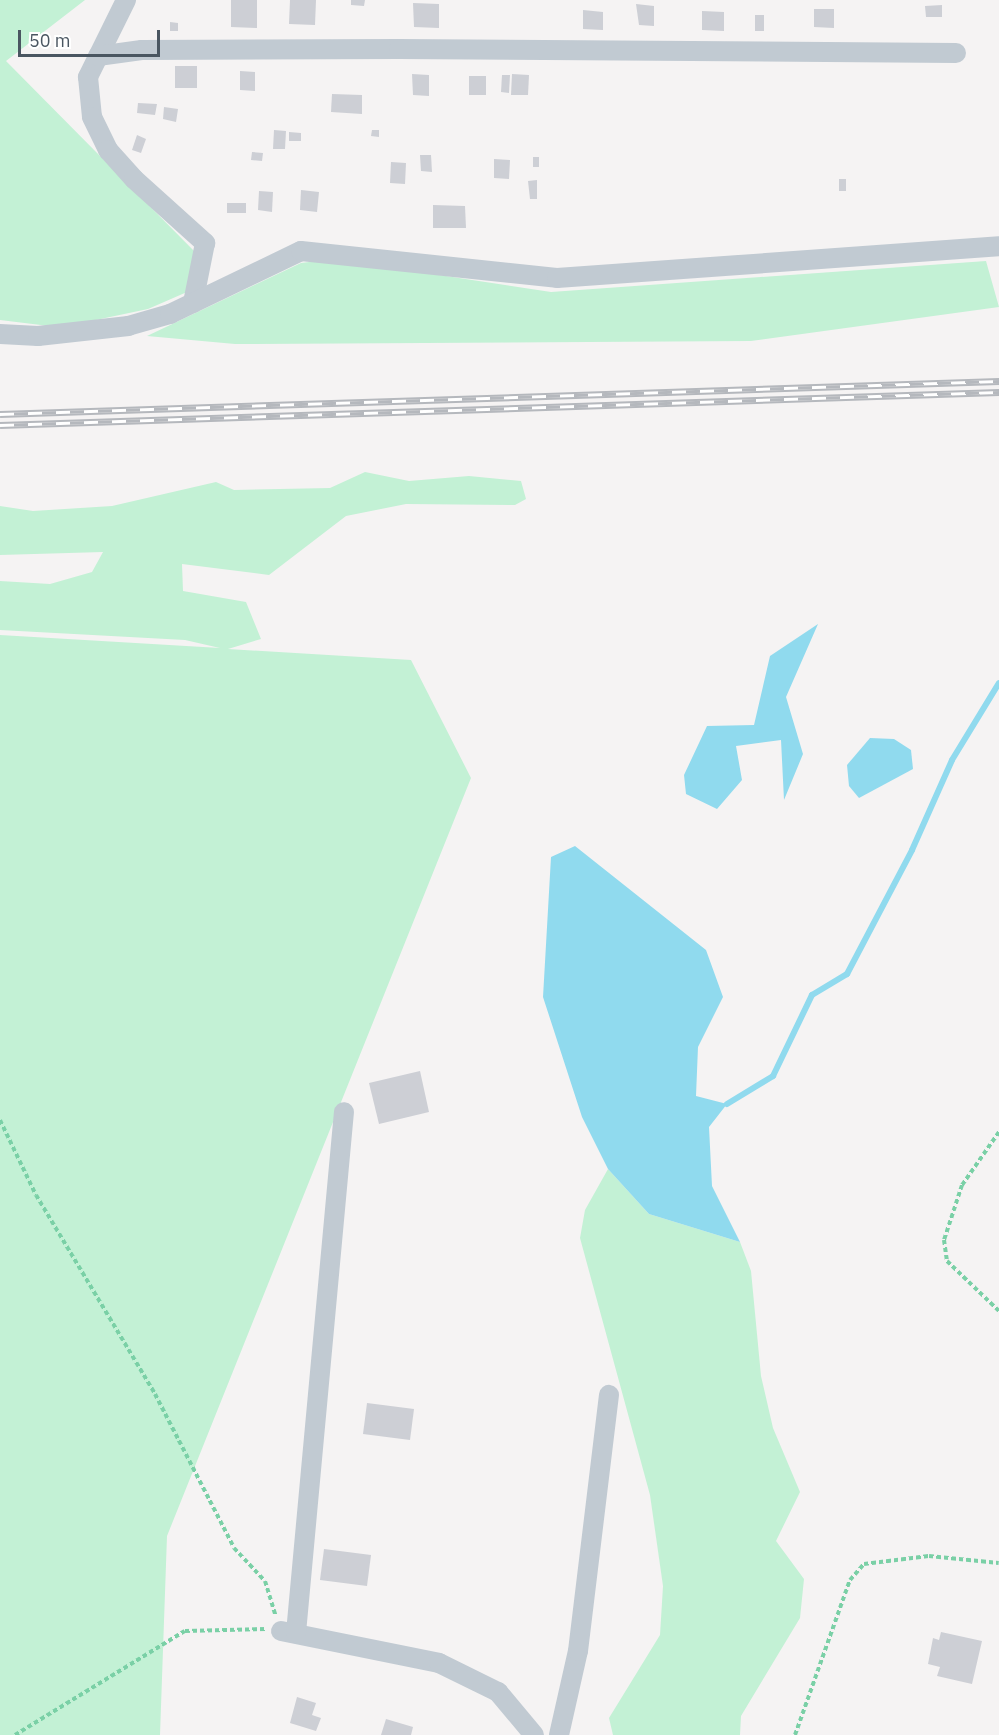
<!DOCTYPE html>
<style>
body{margin:0}
#map{position:relative;width:999px;height:1735px;overflow:hidden;background:#f5f3f3;font-family:"IBM Plex Sans",sans-serif}
div>[style]{position:absolute}
.green>*{inset:0;background:#c3f1d5}
.water>*{inset:0;background:#90daee}
.stream>*{height:6px;margin:-3px;padding:0 3px;transform-origin:3px;border-radius:3px;background:#90daee}
.building>*{inset:0;background:#cdcfd5}
.path>*{height:4px;margin-top:-2px;transform-origin:0;background:repeating-linear-gradient(90deg,#7ad0a6 0 4.5px,transparent 0 7.5px)}
.minor>*{height:20px;margin:-10px;padding:0 10px;transform-origin:10px;border-radius:10px;background:#c1cad2}
.rail>*{height:7px;margin-top:-3.5px;transform-origin:0;background:repeating-linear-gradient(90deg,#fff 0 14px,#b5b8bd 0 28px);box-sizing:border-box;border-block:2px solid #b5b8bd}
span{translate:-50% -50%;white-space:nowrap;text-align:center;line-height:1.15;-webkit-text-stroke:4.5px #fff;paint-order:stroke}
.scale{position:absolute;left:18px;top:30px;width:142px;height:27px;box-sizing:border-box;border:3px solid #4a5661;border-top:0;padding-left:8px;font-size:18px;line-height:21px;white-space:nowrap;color:#4a5661;-webkit-text-stroke:4px #fff;paint-order:stroke}
</style>
<div id="map">
<div class="green">
<div style="clip-path:polygon(0 0,85px 0,6px 61px,197px 254px,187px 292px,148px 309px,91px 321px,49px 326px,0 320px)"></div>
<div style="clip-path:polygon(334px 259px,551px 292px,986px 261px,999px 307px,751px 341px,235px 344px,147px 336px,301px 263px)"></div>
<div style="clip-path:polygon(365px 472px,409px 481px,469px 476px,521px 481px,526px 499px,515px 505px,406px 504px,346px 516px,269px 575px,182px 564px,183px 591px,246px 602px,261px 639px,228px 649px,411px 660px,471px 778px,167px 1536px,160px 1735px,0 1735px,0 635px,220px 648px,185px 640px,0 630px,0 581px,50px 584px,92px 572px,103px 552px,0 555px,0 506px,33px 511px,112px 506px,216px 482px,234px 490px,330px 488px)"></div>
<div style="clip-path:polygon(608px 1169px,649px 1214px,740px 1242px,751px 1271px,761px 1376px,773px 1428px,800px 1492px,776px 1541px,804px 1579px,800px 1618px,741px 1716px,740px 1735px,613px 1735px,609px 1718px,660px 1635px,663px 1586px,650px 1495px,580px 1238px,585px 1210px)"></div>
</div>
<div class="water">
<div style="clip-path:polygon(818px 624px,786px 697px,803px 754px,784px 800px,781px 740px,736px 746px,742px 780px,717px 809px,686px 794px,684px 775px,707px 726px,754px 725px,770px 656px)"></div>
<div style="clip-path:polygon(870px 738px,894px 739px,911px 750px,913px 769px,859px 798px,849px 786px,847px 765px)"></div>
<div style="clip-path:polygon(575px 846px,706px 950px,723px 997px,698px 1047px,696px 1096px,727px 1104px,709px 1127px,712px 1186px,740px 1242px,649px 1214px,608px 1169px,582px 1117px,543px 997px,551px 857px)"></div>
</div>
<div class="stream">
<div style="left:727px;top:1104px;width:54px;rotate:-31.3deg"></div>
<div style="left:773px;top:1076px;width:90px;rotate:-64.3deg"></div>
<div style="left:812px;top:995px;width:41px;rotate:-31deg"></div>
<div style="left:847px;top:974px;width:140px;rotate:-62.3deg"></div>
<div style="left:912px;top:850px;width:98px;rotate:-66deg"></div>
<div style="left:952px;top:760px;width:90px;rotate:-58.6deg"></div>
</div>
<div class="building">
<div style="clip-path:polygon(231px 0,257px 0,257px 28px,231px 27px)"></div>
<div style="clip-path:polygon(290px 0,316px 0,315px 25px,289px 24px)"></div>
<div style="clip-path:polygon(351px 0,365px 0,364px 6px,351px 5px)"></div>
<div style="clip-path:polygon(413px 3px,439px 4px,439px 28px,414px 27px)"></div>
<div style="clip-path:polygon(636px 4px,654px 6px,654px 26px,639px 25px)"></div>
<div style="clip-path:polygon(942px 5px,942px 17px,926px 17px,925px 6px)"></div>
<div style="clip-path:polygon(814px 9px,834px 9px,834px 28px,814px 27px)"></div>
<div style="clip-path:polygon(583px 10px,603px 12px,603px 30px,583px 29px)"></div>
<div style="clip-path:polygon(702px 11px,724px 12px,724px 31px,702px 30px)"></div>
<div style="clip-path:polygon(755px 15px,764px 15px,764px 31px,755px 31px)"></div>
<div style="clip-path:polygon(170px 22px,178px 23px,178px 31px,170px 31px)"></div>
<div style="clip-path:polygon(175px 66px,197px 66px,197px 88px,175px 88px)"></div>
<div style="clip-path:polygon(240px 71px,255px 72px,255px 91px,240px 90px)"></div>
<div style="clip-path:polygon(412px 74px,429px 75px,429px 96px,413px 95px)"></div>
<div style="clip-path:polygon(512px 74px,529px 75px,528px 95px,511px 95px)"></div>
<div style="clip-path:polygon(502px 75px,510px 75px,509px 93px,501px 92px)"></div>
<div style="clip-path:polygon(469px 76px,486px 76px,486px 95px,469px 95px)"></div>
<div style="clip-path:polygon(332px 94px,362px 95px,362px 114px,331px 112px)"></div>
<div style="clip-path:polygon(138px 103px,157px 104px,155px 115px,137px 113px)"></div>
<div style="clip-path:polygon(164px 107px,178px 109px,176px 122px,163px 119px)"></div>
<div style="clip-path:polygon(274px 130px,286px 131px,285px 149px,273px 149px)"></div>
<div style="clip-path:polygon(372px 130px,379px 130px,379px 137px,371px 136px)"></div>
<div style="clip-path:polygon(289px 132px,301px 133px,301px 141px,289px 141px)"></div>
<div style="clip-path:polygon(137px 135px,146px 139px,141px 153px,132px 150px)"></div>
<div style="clip-path:polygon(252px 152px,263px 153px,262px 161px,251px 160px)"></div>
<div style="clip-path:polygon(420px 155px,431px 155px,432px 172px,421px 171px)"></div>
<div style="clip-path:polygon(533px 157px,539px 157px,539px 167px,533px 167px)"></div>
<div style="clip-path:polygon(494px 159px,510px 160px,509px 179px,494px 178px)"></div>
<div style="clip-path:polygon(391px 162px,406px 163px,405px 184px,390px 183px)"></div>
<div style="clip-path:polygon(839px 179px,846px 179px,846px 191px,839px 191px)"></div>
<div style="clip-path:polygon(537px 180px,537px 199px,530px 199px,528px 181px)"></div>
<div style="clip-path:polygon(301px 190px,319px 192px,317px 212px,300px 210px)"></div>
<div style="clip-path:polygon(259px 191px,273px 192px,272px 212px,258px 210px)"></div>
<div style="clip-path:polygon(227px 203px,246px 203px,246px 213px,227px 213px)"></div>
<div style="clip-path:polygon(433px 205px,465px 206px,466px 228px,433px 228px)"></div>
<div style="clip-path:polygon(420px 1071px,429px 1112px,379px 1124px,369px 1083px)"></div>
<div style="clip-path:polygon(367px 1403px,414px 1409px,410px 1440px,363px 1434px)"></div>
<div style="clip-path:polygon(324px 1549px,371px 1555px,367px 1586px,320px 1580px)"></div>
<div style="clip-path:polygon(941px 1632px,982px 1641px,972px 1684px,937px 1676px,940px 1667px,928px 1664px,933px 1638px,939px 1640px)"></div>
<div style="clip-path:polygon(297px 1697px,316px 1703px,312px 1715px,321px 1718px,316px 1731px,290px 1723px)"></div>
<div style="clip-path:polygon(386px 1719px,413px 1727px,411px 1735px,381px 1735px)"></div>
</div>
<div class="path">
<div style="left:0;top:1120px;width:83px;rotate:64.4deg"></div>
<div style="left:36px;top:1195px;width:232px;rotate:59.1deg"></div>
<div style="left:155px;top:1394px;width:173px;rotate:62.8deg"></div>
<div style="left:234px;top:1548px;width:45px;rotate:46.8deg"></div>
<div style="left:265px;top:1581px;width:37px;rotate:73deg"></div>
<div style="left:999px;top:1132px;width:65px;rotate:124.9deg"></div>
<div style="left:962px;top:1185px;width:58px;rotate:108.1deg"></div>
<div style="left:944px;top:1240px;width:21px;rotate:82deg"></div>
<div style="left:947px;top:1261px;width:72px;rotate:43.9deg"></div>
<div style="left:15px;top:1735px;width:199px;rotate:-31.5deg"></div>
<div style="left:185px;top:1631px;width:81px;rotate:-1.4deg"></div>
<div style="left:795px;top:1735px;width:164px;rotate:-70.5deg"></div>
<div style="left:850px;top:1580px;width:21px;rotate:-49deg"></div>
<div style="left:864px;top:1564px;width:65px;rotate:-7deg"></div>
<div style="left:929px;top:1556px;width:70px;rotate:5.7deg"></div>
</div>
<div class="minor">
<div style="left:126px;top:0;width:86px;rotate:116.3deg"></div>
<div style="left:88px;top:77px;width:40px;rotate:84.3deg"></div>
<div style="left:92px;top:117px;width:37px;rotate:64deg"></div>
<div style="left:108px;top:150px;width:39px;rotate:48deg"></div>
<div style="left:134px;top:179px;width:96px;rotate:42deg"></div>
<div style="left:205px;top:243px;width:61px;rotate:101.3deg"></div>
<div style="left:98px;top:56px;width:44px;rotate:-7.8deg"></div>
<div style="left:142px;top:50px;width:257px;rotate:-0.2deg"></div>
<div style="left:399px;top:49px;width:557px;rotate:0.41deg"></div>
<div style="left:0;top:334px;width:38px;rotate:3deg"></div>
<div style="left:38px;top:336px;width:91px;rotate:-6.3deg"></div>
<div style="left:128px;top:326px;width:44px;rotate:-15.9deg"></div>
<div style="left:170px;top:314px;width:145px;rotate:-25.7deg"></div>
<div style="left:301px;top:251px;width:257px;rotate:6deg"></div>
<div style="left:557px;top:278px;width:443px;rotate:-4.1deg"></div>
<div style="left:281px;top:1631px;width:161px;rotate:11.4deg"></div>
<div style="left:439px;top:1663px;width:66px;rotate:26.2deg"></div>
<div style="left:498px;top:1692px;width:56px;rotate:50.1deg"></div>
<div style="left:296px;top:1633px;width:523px;rotate:-84.74deg"></div>
<div style="left:559px;top:1735px;width:86px;rotate:-77.3deg"></div>
<div style="left:578px;top:1651px;width:258px;rotate:-83.1deg"></div>
</div>
<div class="rail">
<div style="left:0;top:414px;width:1000px;rotate:-1.89deg"></div>
<div style="left:0;top:425px;width:1000px;rotate:-1.89deg"></div>
</div>
<div class="scale">50 m</div>
</div>
